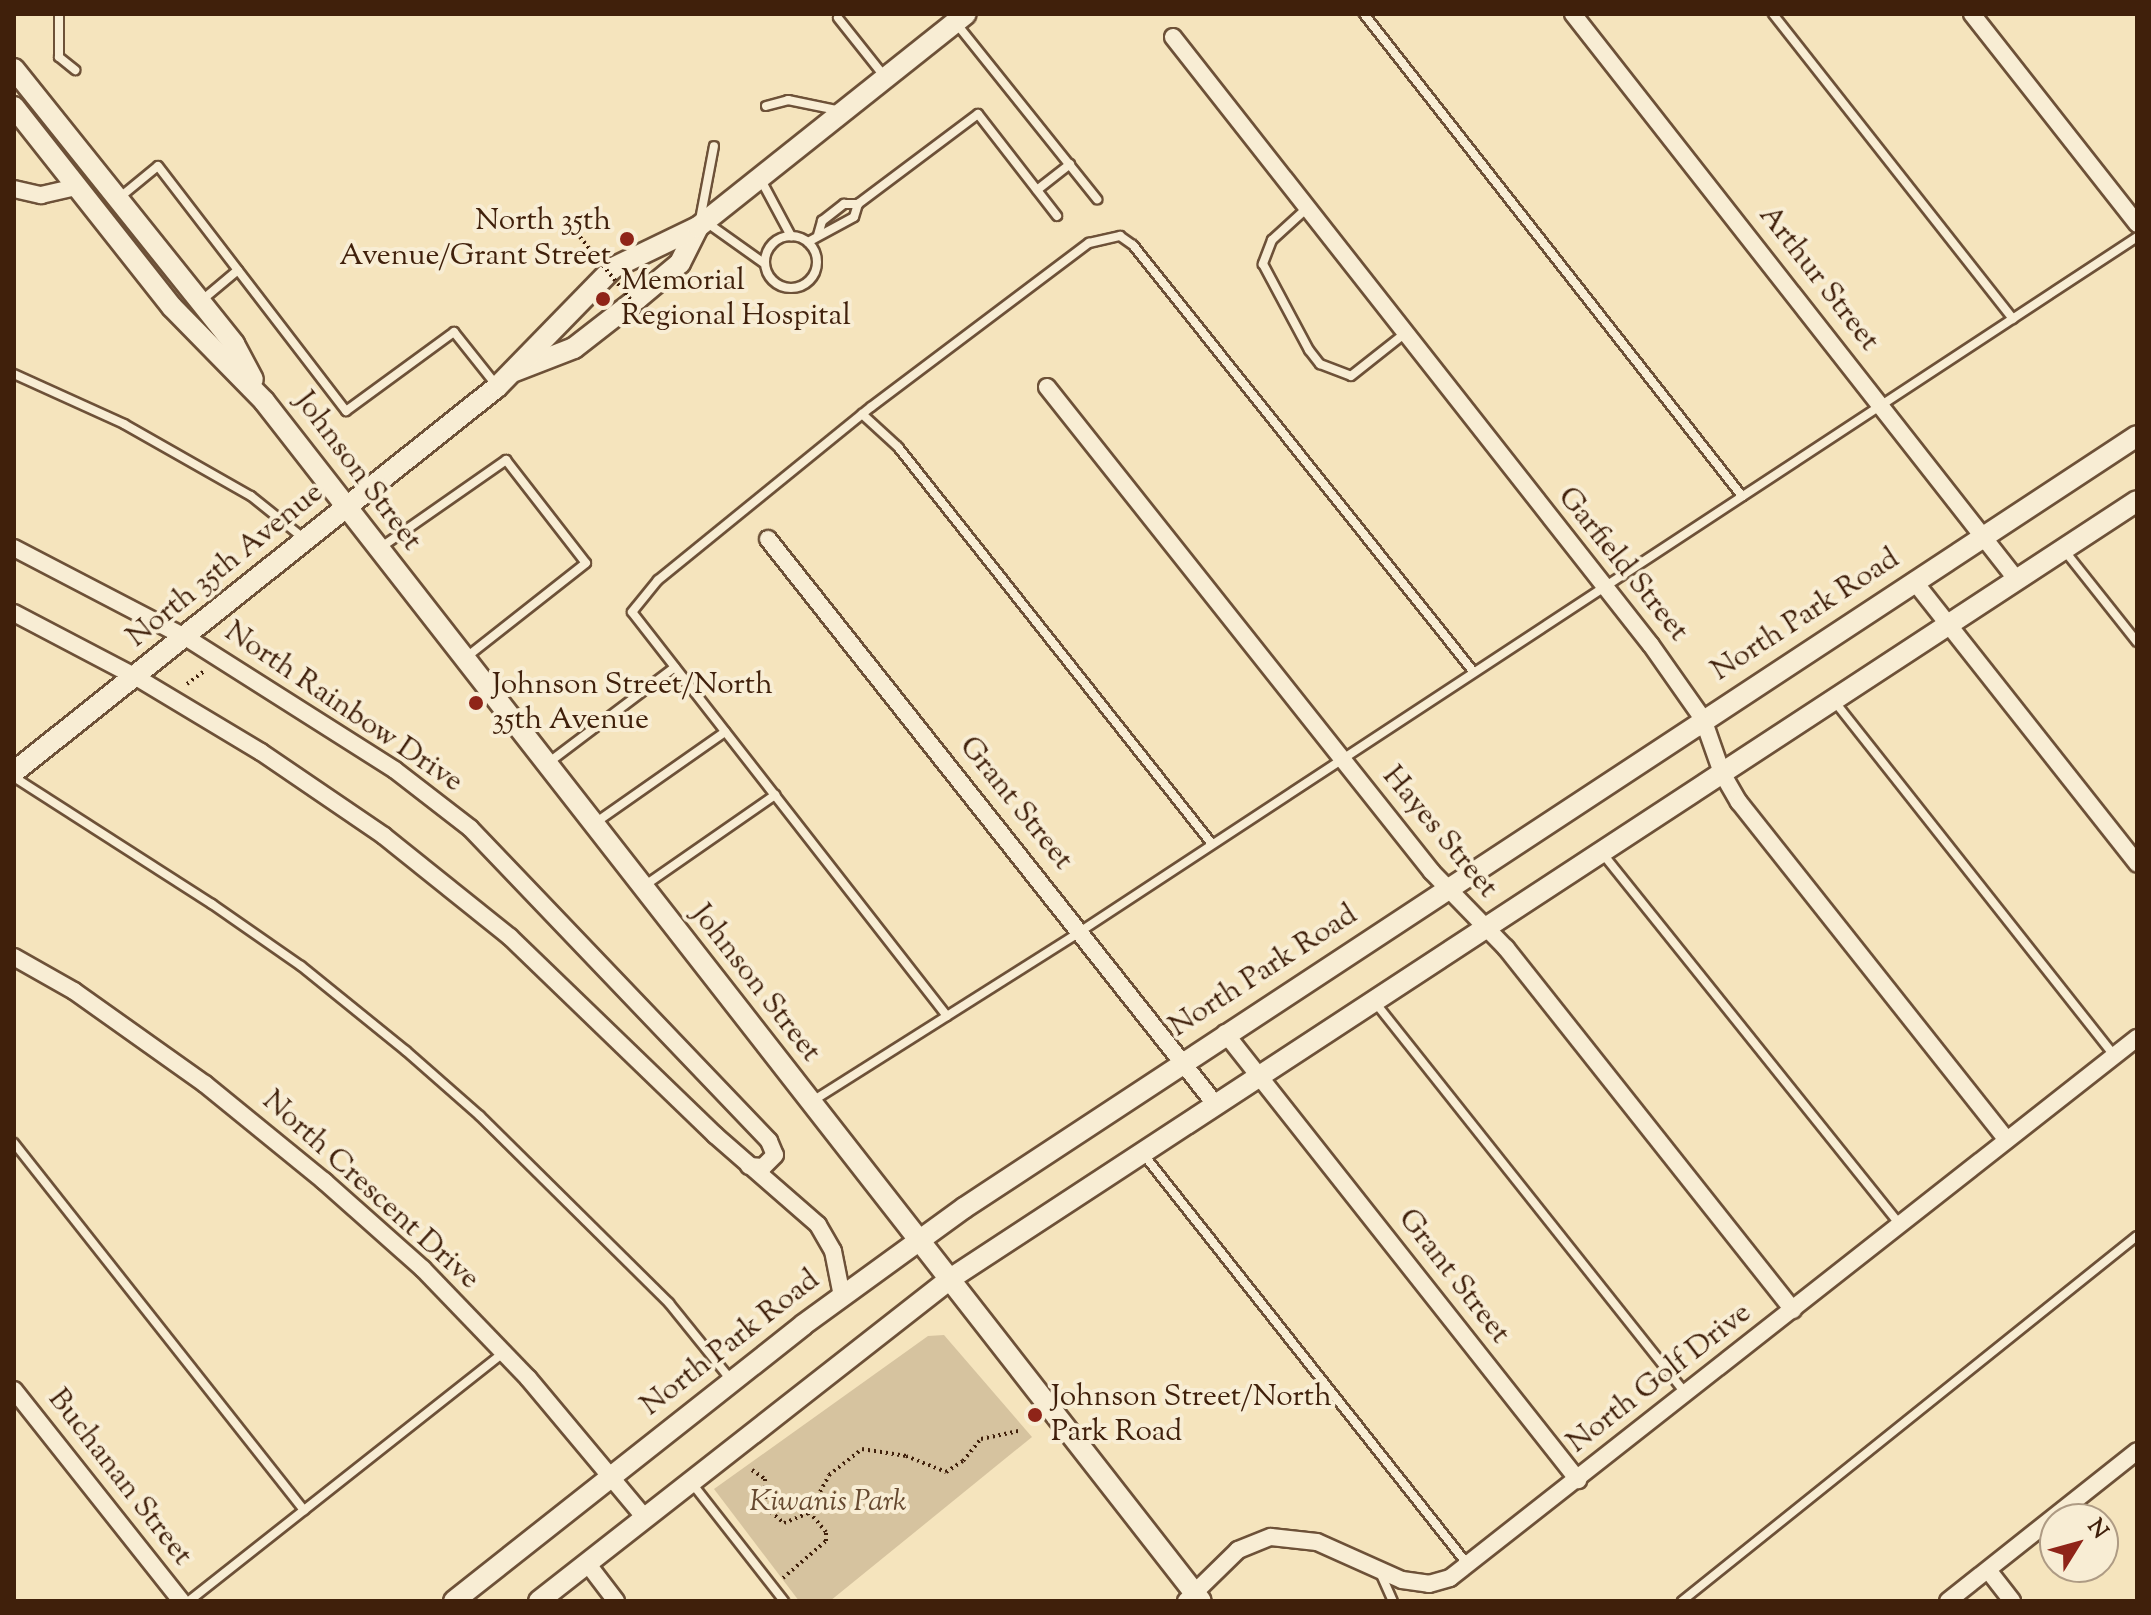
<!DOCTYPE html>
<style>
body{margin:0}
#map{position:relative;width:2151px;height:1615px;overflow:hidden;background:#f5e4bd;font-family:"Sorts Mill Goudy",serif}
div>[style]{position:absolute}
.green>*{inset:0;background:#d6c39f}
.path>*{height:4px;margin-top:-2px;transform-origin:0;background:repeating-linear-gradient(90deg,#40200b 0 2px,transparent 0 6px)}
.roads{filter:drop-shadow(2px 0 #6d5138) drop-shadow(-2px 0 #6d5138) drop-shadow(0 2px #6d5138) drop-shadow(0 -2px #6d5138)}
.service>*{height:8px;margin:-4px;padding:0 4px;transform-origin:4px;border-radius:4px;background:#f8edd4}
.service>.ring{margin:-4px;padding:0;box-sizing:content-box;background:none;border:8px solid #f8edd4;border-radius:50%}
.minor>*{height:16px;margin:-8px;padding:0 8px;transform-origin:8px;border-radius:8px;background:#f8edd4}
.tertiary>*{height:20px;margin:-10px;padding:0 10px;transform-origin:10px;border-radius:10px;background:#f8edd4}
.path-bridge>*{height:4px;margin-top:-2px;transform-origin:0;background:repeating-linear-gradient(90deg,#40200b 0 2px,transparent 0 6px)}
.dots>*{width:22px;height:22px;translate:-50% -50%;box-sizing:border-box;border:4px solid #f8edd4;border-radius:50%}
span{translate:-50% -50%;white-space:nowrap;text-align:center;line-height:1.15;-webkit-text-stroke:8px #f8edd4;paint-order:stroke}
.poi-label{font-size:30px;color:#40200b}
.right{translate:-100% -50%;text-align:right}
.left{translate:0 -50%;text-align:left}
.street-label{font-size:30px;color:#40200b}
.park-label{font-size:30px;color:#664930;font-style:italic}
.frame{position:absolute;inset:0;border:16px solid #40200b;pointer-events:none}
.north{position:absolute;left:2039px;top:1503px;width:80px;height:80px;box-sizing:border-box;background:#f8edd4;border:2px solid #ae9b84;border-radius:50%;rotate:53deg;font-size:22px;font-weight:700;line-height:32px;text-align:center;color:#40200b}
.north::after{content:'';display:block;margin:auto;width:28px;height:36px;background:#8f2418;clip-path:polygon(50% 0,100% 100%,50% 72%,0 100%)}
</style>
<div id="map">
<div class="green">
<div style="clip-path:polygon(944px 1335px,1032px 1437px,830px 1601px,799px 1601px,714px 1489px,928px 1336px)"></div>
</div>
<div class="path">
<div style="left:187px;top:684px;width:21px;rotate:-37deg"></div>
<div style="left:752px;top:1470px;width:16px;rotate:35deg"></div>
<div style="left:765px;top:1479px;width:29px;rotate:88deg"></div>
<div style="left:766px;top:1508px;width:23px;rotate:40deg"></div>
<div style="left:784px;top:1523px;width:27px;rotate:-22deg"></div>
<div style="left:809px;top:1513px;width:43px;rotate:-62.2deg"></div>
<div style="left:829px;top:1475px;width:42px;rotate:-38.2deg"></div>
<div style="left:862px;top:1449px;width:45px;rotate:9deg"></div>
<div style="left:906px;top:1456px;width:43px;rotate:21.8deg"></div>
<div style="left:946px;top:1472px;width:20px;rotate:-33deg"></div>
<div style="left:963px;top:1461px;width:28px;rotate:-51deg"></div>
<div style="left:981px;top:1439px;width:39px;rotate:-12deg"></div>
<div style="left:783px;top:1578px;width:57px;rotate:-40.7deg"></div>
<div style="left:826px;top:1541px;width:9px;rotate:-90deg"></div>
<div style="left:826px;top:1532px;width:25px;rotate:-130deg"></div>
</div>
<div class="roads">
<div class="service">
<div style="left:59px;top:14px;width:43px;rotate:90deg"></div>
<div style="left:59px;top:57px;width:21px;rotate:39deg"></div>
<div style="left:1364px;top:14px;width:613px;rotate:51.9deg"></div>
<div style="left:1773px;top:14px;width:388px;rotate:51.8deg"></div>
<div style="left:838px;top:18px;width:75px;rotate:51.5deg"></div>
<div style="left:956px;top:23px;width:226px;rotate:51.3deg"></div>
<div style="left:766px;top:106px;width:23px;rotate:-15deg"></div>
<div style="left:788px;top:100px;width:54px;rotate:11.7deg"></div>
<div style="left:761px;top:180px;width:64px;rotate:61.8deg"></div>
<div style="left:1037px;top:190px;width:42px;rotate:-38.2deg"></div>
<div style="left:119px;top:198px;width:50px;rotate:-39.4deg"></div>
<div style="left:158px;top:166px;width:309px;rotate:52.5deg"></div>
<div style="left:346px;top:411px;width:134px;rotate:-36.2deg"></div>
<div style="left:454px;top:332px;width:69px;rotate:51.5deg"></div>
<div style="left:1306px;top:209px;width:46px;rotate:137.6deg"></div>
<div style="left:1272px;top:240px;width:26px;rotate:111deg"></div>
<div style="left:1263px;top:264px;width:98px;rotate:61.9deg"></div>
<div style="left:1309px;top:350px;width:18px;rotate:52deg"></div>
<div style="left:1320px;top:364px;width:33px;rotate:21deg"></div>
<div style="left:1351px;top:376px;width:68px;rotate:-38.4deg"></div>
<div style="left:700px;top:220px;width:75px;rotate:-79.3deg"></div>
<div style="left:706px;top:222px;width:72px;rotate:35.4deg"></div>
<div style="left:818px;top:235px;width:15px;rotate:-74deg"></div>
<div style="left:822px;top:221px;width:28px;rotate:-38deg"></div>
<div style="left:844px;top:204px;width:14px"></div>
<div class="ring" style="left:765px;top:236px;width:44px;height:44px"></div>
<div style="left:808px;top:242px;width:52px;rotate:-28.5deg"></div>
<div style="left:854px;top:217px;width:14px;rotate:-73deg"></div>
<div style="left:858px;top:204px;width:150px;rotate:-36.9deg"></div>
<div style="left:978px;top:114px;width:129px;rotate:52.2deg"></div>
<div style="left:201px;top:301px;width:48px;rotate:-40deg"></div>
<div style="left:14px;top:374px;width:121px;rotate:24.4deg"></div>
<div style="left:124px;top:424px;width:146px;rotate:29.6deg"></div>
<div style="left:251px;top:496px;width:70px;rotate:38.7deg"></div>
<div style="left:862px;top:414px;width:49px;rotate:42.5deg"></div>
<div style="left:898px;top:447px;width:506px;rotate:51.66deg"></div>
<div style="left:380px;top:548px;width:154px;rotate:-34.9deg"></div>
<div style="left:506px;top:460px;width:130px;rotate:52.2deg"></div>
<div style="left:586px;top:563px;width:155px;rotate:141.8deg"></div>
<div style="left:2064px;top:550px;width:117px;rotate:51.6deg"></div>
<div style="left:1835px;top:702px;width:450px;rotate:51.7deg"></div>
<div style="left:548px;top:763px;width:159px;rotate:-37.1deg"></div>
<div style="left:14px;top:777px;width:235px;rotate:32.7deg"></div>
<div style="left:212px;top:904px;width:108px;rotate:34.9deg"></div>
<div style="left:301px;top:966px;width:135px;rotate:39deg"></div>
<div style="left:406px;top:1051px;width:98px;rotate:41.3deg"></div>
<div style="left:480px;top:1116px;width:266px;rotate:44.7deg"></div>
<div style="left:669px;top:1303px;width:100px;rotate:51.1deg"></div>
<div style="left:595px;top:823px;width:159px;rotate:-35deg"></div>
<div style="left:1603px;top:854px;width:475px;rotate:51.3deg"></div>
<div style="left:644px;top:886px;width:160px;rotate:-34.8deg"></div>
<div style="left:1374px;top:1001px;width:502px;rotate:51.55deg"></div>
<div style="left:947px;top:1016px;width:512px;rotate:-127.94deg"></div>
<div style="left:632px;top:612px;width:41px;rotate:-50.9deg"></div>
<div style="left:658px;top:580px;width:274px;rotate:-39.1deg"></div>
<div style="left:871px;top:407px;width:273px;rotate:-37deg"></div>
<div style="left:1089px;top:243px;width:32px;rotate:-13deg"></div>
<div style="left:1120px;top:236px;width:16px;rotate:35deg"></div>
<div style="left:1133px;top:245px;width:545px;rotate:51.41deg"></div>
<div style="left:811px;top:1102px;width:320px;rotate:-32.3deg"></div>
<div style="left:1081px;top:931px;width:1264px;rotate:-33.31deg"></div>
<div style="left:14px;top:1143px;width:468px;rotate:51.7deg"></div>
<div style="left:1144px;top:1155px;width:523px;rotate:51.68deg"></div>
<div style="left:691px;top:1482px;width:151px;rotate:52deg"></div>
<div style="left:1379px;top:1570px;width:34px;rotate:66deg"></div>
<div style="left:189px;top:1601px;width:400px;rotate:-38.3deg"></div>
<div style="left:1682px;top:1601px;width:583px;rotate:-38.74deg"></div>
</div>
<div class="minor">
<div style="left:1573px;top:14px;width:719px;rotate:51.89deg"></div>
<div style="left:1972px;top:14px;width:267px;rotate:51.8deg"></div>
<div style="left:1173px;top:37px;width:773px;rotate:51.83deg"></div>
<div style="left:1651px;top:645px;width:90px;rotate:54.9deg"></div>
<div style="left:1703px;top:719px;width:57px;rotate:70.6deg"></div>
<div style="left:1722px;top:773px;width:34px;rotate:60deg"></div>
<div style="left:1739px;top:802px;width:431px;rotate:51.6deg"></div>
<div style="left:14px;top:189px;width:28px;rotate:13deg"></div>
<div style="left:41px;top:195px;width:37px;rotate:-13deg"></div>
<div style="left:1047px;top:387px;width:619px;rotate:51.56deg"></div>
<div style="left:1432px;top:872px;width:106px;rotate:45.8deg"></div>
<div style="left:1506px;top:948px;width:462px;rotate:51.6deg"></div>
<div style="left:768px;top:539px;width:722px;rotate:51.64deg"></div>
<div style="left:14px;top:548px;width:195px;rotate:27.5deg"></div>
<div style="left:187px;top:638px;width:246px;rotate:32.4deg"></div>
<div style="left:395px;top:770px;width:95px;rotate:37.7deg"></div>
<div style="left:470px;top:828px;width:433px;rotate:46.3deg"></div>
<div style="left:769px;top:1141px;width:15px;rotate:67deg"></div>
<div style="left:775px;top:1155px;width:17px;rotate:135deg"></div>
<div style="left:763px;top:1167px;width:14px;rotate:-176deg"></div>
<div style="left:1914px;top:581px;width:360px;rotate:51.7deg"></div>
<div style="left:14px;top:613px;width:138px;rotate:27.7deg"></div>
<div style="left:136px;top:677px;width:146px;rotate:31deg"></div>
<div style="left:261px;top:752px;width:149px;rotate:34.3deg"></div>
<div style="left:384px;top:836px;width:161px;rotate:38.7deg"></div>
<div style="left:510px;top:937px;width:285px;rotate:44deg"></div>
<div style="left:715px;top:1135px;width:137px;rotate:41.1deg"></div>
<div style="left:818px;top:1225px;width:30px;rotate:60deg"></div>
<div style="left:833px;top:1251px;width:46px;rotate:78.7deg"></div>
<div style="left:14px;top:957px;width:69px;rotate:29.5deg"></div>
<div style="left:74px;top:991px;width:161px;rotate:35.4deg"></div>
<div style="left:205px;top:1084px;width:154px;rotate:39.2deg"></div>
<div style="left:324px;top:1181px;width:132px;rotate:41.6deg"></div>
<div style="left:423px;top:1269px;width:151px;rotate:46.1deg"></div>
<div style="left:528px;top:1378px;width:182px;rotate:50.1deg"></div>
<div style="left:1225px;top:1033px;width:570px;rotate:51.7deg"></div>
<div style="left:14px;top:1390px;width:269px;rotate:51.6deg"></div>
<div style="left:587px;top:1563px;width:48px;rotate:52.7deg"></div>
<div style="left:1988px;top:1570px;width:39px;rotate:52deg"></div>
<div style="left:1186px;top:1601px;width:73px;rotate:-44.4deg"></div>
<div style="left:1238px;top:1550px;width:35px;rotate:-22deg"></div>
<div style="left:1271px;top:1537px;width:46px;rotate:6.2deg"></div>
<div style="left:1317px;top:1542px;width:93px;rotate:24.1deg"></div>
<div style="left:1402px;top:1580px;width:27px;rotate:8deg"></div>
<div style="left:1429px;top:1584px;width:22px;rotate:-16deg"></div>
<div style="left:1450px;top:1578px;width:874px;rotate:-38.17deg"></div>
<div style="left:1948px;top:1601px;width:241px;rotate:-38.4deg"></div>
</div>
<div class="tertiary">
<div style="left:14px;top:69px;width:352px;rotate:51.3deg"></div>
<div style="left:234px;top:344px;width:40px;rotate:62deg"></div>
<div style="left:14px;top:107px;width:255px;rotate:51.7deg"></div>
<div style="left:172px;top:307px;width:132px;rotate:45.6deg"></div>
<div style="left:264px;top:401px;width:1522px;rotate:52.02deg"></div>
<div style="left:515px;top:371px;width:63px;rotate:-21.3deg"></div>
<div style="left:574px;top:348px;width:80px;rotate:-37.9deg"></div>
<div style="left:637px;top:299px;width:56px;rotate:-39.9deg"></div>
<div style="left:680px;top:263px;width:40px;rotate:-63.4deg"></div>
<div style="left:14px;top:772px;width:618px;rotate:-38.56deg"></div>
<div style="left:497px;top:387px;width:166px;rotate:-45.7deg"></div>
<div style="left:613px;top:268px;width:94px;rotate:-25.8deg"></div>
<div style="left:698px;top:227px;width:342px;rotate:-38.5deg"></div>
<div style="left:454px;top:1601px;width:445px;rotate:-38.3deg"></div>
<div style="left:803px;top:1325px;width:199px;rotate:-36deg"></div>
<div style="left:964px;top:1208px;width:1404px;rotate:-33.35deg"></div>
<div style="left:539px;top:1601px;width:522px;rotate:-38.08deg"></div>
<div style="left:950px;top:1279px;width:1419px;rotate:-33.24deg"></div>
</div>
</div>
<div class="path-bridge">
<div style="left:580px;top:237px;width:100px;rotate:51.1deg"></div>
</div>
<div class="dots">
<div style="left:627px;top:239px;background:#8f2418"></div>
<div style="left:603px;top:299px;background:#8f2418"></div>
<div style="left:476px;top:703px;background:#8f2418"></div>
<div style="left:1035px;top:1415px;background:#8f2418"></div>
</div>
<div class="poi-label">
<span class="right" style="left:611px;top:239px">North 35th<br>Avenue/Grant Street</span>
<span class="left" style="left:621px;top:299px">Memorial<br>Regional Hospital</span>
<span class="left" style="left:492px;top:703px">Johnson Street/North<br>35th Avenue</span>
<span class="left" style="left:1051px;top:1415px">Johnson Street/North<br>Park Road</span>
</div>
<div class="street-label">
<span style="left:1818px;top:279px;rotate:52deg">Arthur Street</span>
<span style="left:357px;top:472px;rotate:53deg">Johnson Street</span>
<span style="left:1622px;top:565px;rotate:51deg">Garfield Street</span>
<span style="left:226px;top:566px;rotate:-39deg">North 35th Avenue</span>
<span style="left:1806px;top:616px;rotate:-33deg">North Park Road</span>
<span style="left:343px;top:708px;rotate:34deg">North Rainbow Drive</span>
<span style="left:1015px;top:804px;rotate:51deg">Grant Street</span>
<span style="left:1439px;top:833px;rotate:50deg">Hayes Street</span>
<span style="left:1264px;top:972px;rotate:-33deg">North Park Road</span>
<span style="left:755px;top:984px;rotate:52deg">Johnson Street</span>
<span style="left:370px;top:1191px;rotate:42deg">North Crescent Drive</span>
<span style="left:1453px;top:1277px;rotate:52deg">Grant Street</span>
<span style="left:731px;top:1344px;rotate:-38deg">North Park Road</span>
<span style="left:1660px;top:1379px;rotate:-38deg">North Golf Drive</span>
<span style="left:119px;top:1478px;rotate:52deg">Buchanan Street</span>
</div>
<div class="park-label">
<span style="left:828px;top:1503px">Kiwanis Park</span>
</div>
<div class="frame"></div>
<div class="north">N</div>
</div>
